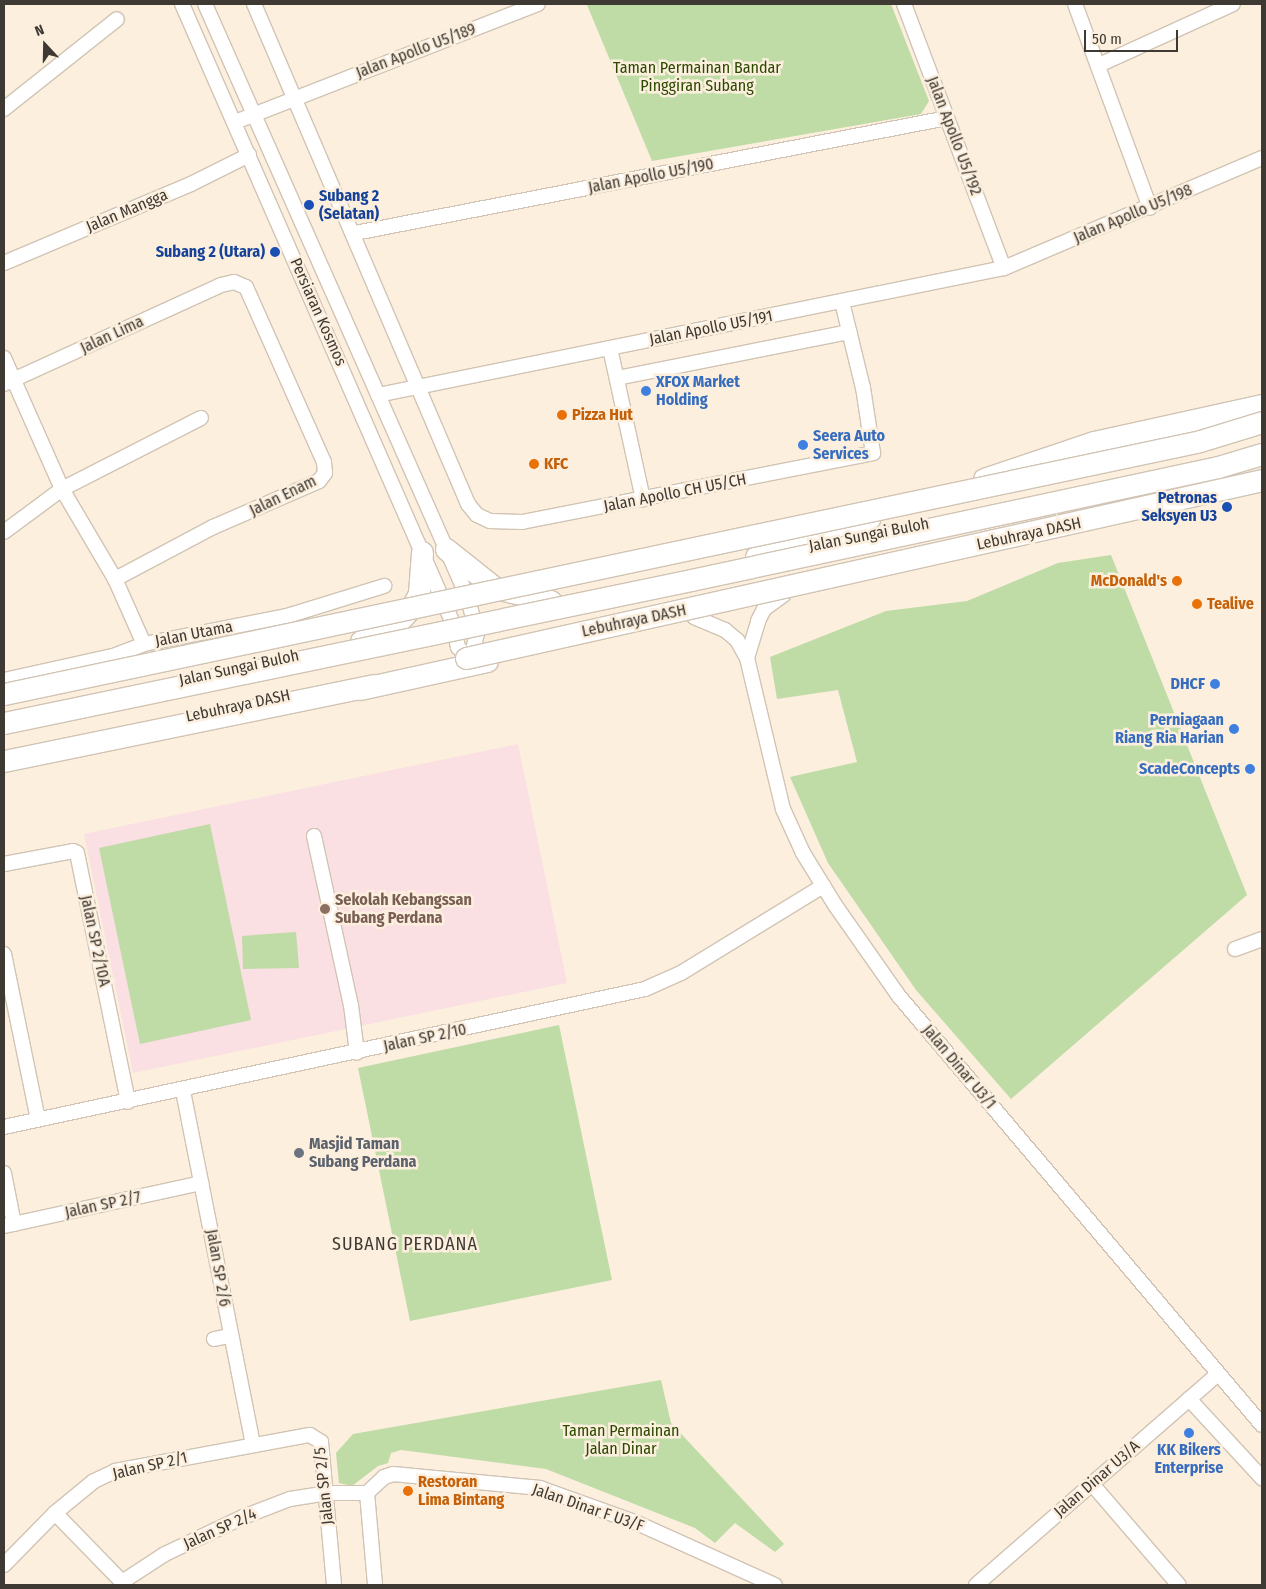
<!DOCTYPE html>
<style>
body{margin:0}
#map{position:relative;width:1266px;height:1589px;overflow:hidden;background:#fcefde;font-family:"Fira Sans Condensed",sans-serif}
div>[style]{position:absolute}
.education>*{inset:0;background:#fadfe3}
.green>*{inset:0;background:#bfdba6}
.roads{filter:drop-shadow(1px 0 #d1c4b4) drop-shadow(-1px 0 #d1c4b4) drop-shadow(0 1px #d1c4b4) drop-shadow(0 -1px #d1c4b4)}
.minor>*{height:14px;margin:-7px;padding:0 7px;transform-origin:7px;border-radius:7px;background:#fff}
.highway>*{height:21px;margin:-10.5px;padding:0 10.5px;transform-origin:10.5px;border-radius:10.5px;background:#fff}
.bridges{filter:drop-shadow(1px 0 #d1c4b4) drop-shadow(-1px 0 #d1c4b4) drop-shadow(0 1px #d1c4b4) drop-shadow(0 -1px #d1c4b4)}
.highway-bridge>*{height:21px;margin:-10.5px;padding:0 10.5px;transform-origin:10.5px;border-radius:10.5px;background:#fff}
.dots>*{width:14px;height:14px;translate:-50% -50%;box-sizing:border-box;border:2px solid #fcefde;border-radius:50%}
span{translate:-50% -50%;white-space:nowrap;text-align:center;line-height:1.15;-webkit-text-stroke:5px #fcefde;paint-order:stroke}
.street-label{font-size:16px;color:#3e3933}
.park-label{font-size:16px;color:#2c4900}
.transit-label{font-size:16px;color:#164399;font-weight:700}
.left{translate:0 -50%;text-align:left}
.right{translate:-100% -50%;text-align:right}
.shop-label{font-size:16px;color:#366cbe;font-weight:700}
.food-label{font-size:16px;color:#c56008;font-weight:700}
.education-label{font-size:16px;color:#785e54;font-weight:700}
.worship-label{font-size:16px;color:#5b616d;font-weight:700}
.neighbourhood-label{font-size:18px;color:#3e3933;letter-spacing:1px}
.frame{position:absolute;inset:0;border:5px solid #3e3933;pointer-events:none}
.north{position:absolute;left:20px;top:20px;width:50px;height:50px;-webkit-text-stroke:4px #fcefde;paint-order:stroke;rotate:339deg;font-size:14px;font-weight:700;line-height:20px;text-align:center;color:#3e3933}
.north::after{content:'';display:block;margin:auto;width:18px;height:22px;background:#3e3933;clip-path:polygon(50% 0,100% 100%,50% 72%,0 100%)}
.scale{position:absolute;left:1084px;top:30px;width:94px;height:22px;box-sizing:border-box;border:2px solid #3e3933;border-top:0;padding-left:6px;font-size:15px;line-height:18px;white-space:nowrap;color:#3e3933;-webkit-text-stroke:4px #fcefde;paint-order:stroke}
</style>
<div id="map">
<div class="education">
<div style="clip-path:polygon(518px 744px,567px 983px,133px 1073px,84px 834px)"></div>
</div>
<div class="green">
<div style="clip-path:polygon(592px 4px,891px 4px,929px 101px,921px 114px,652px 161px,587px 5px)"></div>
<div style="clip-path:polygon(1111px 555px,1247px 895px,1011px 1099px,916px 990px,828px 863px,790px 777px,857px 762px,838px 690px,777px 699px,770px 657px,886px 611px,967px 601px,1058px 563px)"></div>
<div style="clip-path:polygon(210px 824px,251px 1020px,140px 1044px,99px 848px)"></div>
<div style="clip-path:polygon(296px 932px,299px 968px,243px 969px,242px 936px)"></div>
<div style="clip-path:polygon(559px 1025px,612px 1280px,410px 1321px,358px 1068px)"></div>
<div style="clip-path:polygon(661px 1380px,671px 1423px,784px 1544px,775px 1552px,735px 1523px,715px 1543px,695px 1528px,546px 1469px,401px 1450px,391px 1453px,388px 1463px,378px 1466px,352px 1486px,339px 1483px,336px 1453px,353px 1434px)"></div>
</div>
<div class="roads">
<div class="minor">
<div style="left:182px;top:4px;width:673px;rotate:66.37deg"></div>
<div style="left:452px;top:621px;width:27px;rotate:77deg"></div>
<div style="left:458px;top:647px;width:18px;rotate:49deg"></div>
<div style="left:205px;top:4px;width:650px;rotate:66.12deg"></div>
<div style="left:468px;top:598px;width:37px;rotate:76deg"></div>
<div style="left:477px;top:634px;width:28px;rotate:105deg"></div>
<div style="left:254px;top:4px;width:544px;rotate:66.83deg"></div>
<div style="left:468px;top:504px;width:14px;rotate:51deg"></div>
<div style="left:477px;top:515px;width:14px;rotate:25deg"></div>
<div style="left:490px;top:521px;width:32px;rotate:2deg"></div>
<div style="left:522px;top:522px;width:358px;rotate:-11.1deg"></div>
<div style="left:873px;top:453px;width:66px;rotate:-98.7deg"></div>
<div style="left:863px;top:388px;width:89px;rotate:-103.7deg"></div>
<div style="left:904px;top:4px;width:282px;rotate:69.3deg"></div>
<div style="left:1075px;top:4px;width:217px;rotate:69.8deg"></div>
<div style="left:1099px;top:65px;width:147px;rotate:-24.5deg"></div>
<div style="left:4px;top:109px;width:144px;rotate:-38.5deg"></div>
<div style="left:235px;top:122px;width:325px;rotate:-21.3deg"></div>
<div style="left:355px;top:233px;width:603px;rotate:-10.99deg"></div>
<div style="left:4px;top:263px;width:203px;rotate:-22.9deg"></div>
<div style="left:191px;top:184px;width:65px;rotate:-26.6deg"></div>
<div style="left:610px;top:348px;width:155px;rotate:77.7deg"></div>
<div style="left:4px;top:358px;width:143px;rotate:66.1deg"></div>
<div style="left:62px;top:489px;width:104px;rotate:59.5deg"></div>
<div style="left:115px;top:579px;width:71px;rotate:66deg"></div>
<div style="left:617px;top:378px;width:237px;rotate:-11.2deg"></div>
<div style="left:4px;top:384px;width:239px;rotate:-24.5deg"></div>
<div style="left:221px;top:285px;width:13px;rotate:-13deg"></div>
<div style="left:234px;top:282px;width:13px;rotate:23deg"></div>
<div style="left:246px;top:287px;width:192px;rotate:66deg"></div>
<div style="left:324px;top:462px;width:11px;rotate:85deg"></div>
<div style="left:325px;top:473px;width:10px;rotate:127deg"></div>
<div style="left:319px;top:481px;width:116px;rotate:156.5deg"></div>
<div style="left:213px;top:527px;width:111px;rotate:152deg"></div>
<div style="left:378px;top:395px;width:639px;rotate:-11.47deg"></div>
<div style="left:1004px;top:268px;width:280px;rotate:-23.1deg"></div>
<div style="left:4px;top:532px;width:72px;rotate:-36.6deg"></div>
<div style="left:62px;top:489px;width:156px;rotate:-27.1deg"></div>
<div style="left:694px;top:617px;width:34px;rotate:23deg"></div>
<div style="left:725px;top:630px;width:16px;rotate:40deg"></div>
<div style="left:737px;top:640px;width:21px;rotate:61deg"></div>
<div style="left:747px;top:658px;width:155px;rotate:76.6deg"></div>
<div style="left:783px;top:809px;width:48px;rotate:65.6deg"></div>
<div style="left:803px;top:853px;width:61px;rotate:58.4deg"></div>
<div style="left:835px;top:905px;width:110px;rotate:55deg"></div>
<div style="left:898px;top:995px;width:563px;rotate:49.75deg"></div>
<div style="left:747px;top:658px;width:39px;rotate:-73deg"></div>
<div style="left:758px;top:621px;width:13px;rotate:-63deg"></div>
<div style="left:764px;top:609px;width:24px;rotate:-36deg"></div>
<div style="left:4px;top:680px;width:112px;rotate:-12.4deg"></div>
<div style="left:113px;top:656px;width:33px;rotate:-21deg"></div>
<div style="left:144px;top:644px;width:146px;rotate:-11.1deg"></div>
<div style="left:287px;top:616px;width:102px;rotate:-17.2deg"></div>
<div style="left:314px;top:836px;width:173px;rotate:77.7deg"></div>
<div style="left:351px;top:1005px;width:48px;rotate:82.9deg"></div>
<div style="left:4px;top:864px;width:70px;rotate:-10.7deg"></div>
<div style="left:73px;top:851px;width:4px;rotate:27deg"></div>
<div style="left:77px;top:853px;width:254px;rotate:78.4deg"></div>
<div style="left:1235px;top:949px;width:29px;rotate:-20deg"></div>
<div style="left:4px;top:954px;width:169px;rotate:78.4deg"></div>
<div style="left:183px;top:1091px;width:361px;rotate:78.8deg"></div>
<div style="left:4px;top:1127px;width:656px;rotate:-12.15deg"></div>
<div style="left:645px;top:989px;width:39px;rotate:-24deg"></div>
<div style="left:681px;top:973px;width:167px;rotate:-31.5deg"></div>
<div style="left:4px;top:1173px;width:52px;rotate:78.9deg"></div>
<div style="left:4px;top:1226px;width:202px;rotate:-12.3deg"></div>
<div style="left:214px;top:1339px;width:16px;rotate:-11deg"></div>
<div style="left:1189px;top:1399px;width:108px;rotate:47.3deg"></div>
<div style="left:1092px;top:1484px;width:133px;rotate:49.3deg"></div>
<div style="left:367px;top:1493px;width:23px;rotate:-43deg"></div>
<div style="left:384px;top:1477px;width:9px;rotate:-18deg"></div>
<div style="left:393px;top:1474px;width:148px;rotate:5.4deg"></div>
<div style="left:540px;top:1488px;width:103px;rotate:19.8deg"></div>
<div style="left:637px;top:1523px;width:151px;rotate:24.2deg"></div>
<div style="left:367px;top:1493px;width:92px;rotate:85deg"></div>
<div style="left:55px;top:1513px;width:100px;rotate:45.8deg"></div>
<div style="left:4px;top:1565px;width:73px;rotate:-45.6deg"></div>
<div style="left:55px;top:1513px;width:50px;rotate:-39.4deg"></div>
<div style="left:94px;top:1481px;width:23px;rotate:-25deg"></div>
<div style="left:115px;top:1471px;width:198px;rotate:-10.5deg"></div>
<div style="left:310px;top:1435px;width:13px;rotate:32deg"></div>
<div style="left:321px;top:1442px;width:144px;rotate:84.8deg"></div>
<div style="left:122px;top:1582px;width:51px;rotate:-33.1deg"></div>
<div style="left:165px;top:1554px;width:86px;rotate:-25.4deg"></div>
<div style="left:243px;top:1517px;width:50px;rotate:-21deg"></div>
<div style="left:290px;top:1499px;width:36px;rotate:-9deg"></div>
<div style="left:326px;top:1493px;width:41px"></div>
<div style="left:976px;top:1585px;width:321px;rotate:-41.1deg"></div>
</div>
<div class="highway">
<div style="left:984px;top:479px;width:116px;rotate:-18.6deg"></div>
<div style="left:1094px;top:442px;width:172px;rotate:-12.4deg"></div>
<div style="left:446px;top:549px;width:63px;rotate:38.5deg"></div>
<div style="left:495px;top:588px;width:57px;rotate:13.1deg"></div>
<div style="left:756px;top:557px;width:120px;rotate:-18.9deg"></div>
<div style="left:361px;top:641px;width:43px;rotate:-27.8deg"></div>
<div style="left:399px;top:621px;width:19px;rotate:-47deg"></div>
<div style="left:412px;top:607px;width:16px;rotate:-63deg"></div>
<div style="left:419px;top:593px;width:41px;rotate:-85.8deg"></div>
<div style="left:360px;top:689px;width:130px;rotate:-12.4deg"></div>
<div style="left:4px;top:761px;width:377px;rotate:-11.6deg"></div>
</div>
</div>
<div class="bridges">
<div class="highway-bridge">
<div style="left:466px;top:658px;width:816px;rotate:-12.6deg"></div>
<div style="left:4px;top:694px;width:1222px;rotate:-11.94deg"></div>
<div style="left:1200px;top:441px;width:65px;rotate:-17deg"></div>
<div style="left:4px;top:723px;width:702px;rotate:-11.76deg"></div>
<div style="left:691px;top:580px;width:539px;rotate:-12.1deg"></div>
<div style="left:1218px;top:467px;width:46px;rotate:-16.5deg"></div>
</div>
</div>
<div class="dots">
<div style="left:309px;top:205px;background:#1a4fb4"></div>
<div style="left:275px;top:252px;background:#1a4fb4"></div>
<div style="left:646px;top:391px;background:#3f7fe0"></div>
<div style="left:562px;top:415px;background:#e8710a"></div>
<div style="left:803px;top:445px;background:#3f7fe0"></div>
<div style="left:534px;top:464px;background:#e8710a"></div>
<div style="left:1227px;top:507px;background:#1a4fb4"></div>
<div style="left:1177px;top:581px;background:#e8710a"></div>
<div style="left:1197px;top:604px;background:#e8710a"></div>
<div style="left:1215px;top:684px;background:#3f7fe0"></div>
<div style="left:1234px;top:729px;background:#3f7fe0"></div>
<div style="left:1250px;top:769px;background:#3f7fe0"></div>
<div style="left:325px;top:909px;background:#8d6e63"></div>
<div style="left:299px;top:1153px;background:#6b7280"></div>
<div style="left:1189px;top:1433px;background:#3f7fe0"></div>
<div style="left:408px;top:1491px;background:#e8710a"></div>
</div>
<div class="street-label">
<span style="left:416px;top:51px;rotate:-21deg">Jalan Apollo U5/189</span>
<span style="left:954px;top:136px;rotate:69deg">Jalan Apollo U5/192</span>
<span style="left:651px;top:176px;rotate:-11deg">Jalan Apollo U5/190</span>
<span style="left:127px;top:211px;rotate:-23deg">Jalan Mangga</span>
<span style="left:1133px;top:214px;rotate:-23deg">Jalan Apollo U5/198</span>
<span style="left:318px;top:312px;rotate:66deg">Persiaran Kosmos</span>
<span style="left:711px;top:328px;rotate:-11deg">Jalan Apollo U5/191</span>
<span style="left:112px;top:335px;rotate:-25deg">Jalan Lima</span>
<span style="left:675px;top:493px;rotate:-11deg">Jalan Apollo CH U5/CH</span>
<span style="left:283px;top:496px;rotate:-26deg">Jalan Enam</span>
<span style="left:1029px;top:534px;rotate:-12deg">Lebuhraya DASH</span>
<span style="left:869px;top:535px;rotate:-11deg">Jalan Sungai Buloh</span>
<span style="left:634px;top:621px;rotate:-12deg">Lebuhraya DASH</span>
<span style="left:194px;top:634px;rotate:-11deg">Jalan Utama</span>
<span style="left:239px;top:668px;rotate:-12deg">Jalan Sungai Buloh</span>
<span style="left:238px;top:706px;rotate:-12deg">Lebuhraya DASH</span>
<span style="left:95px;top:941px;rotate:78deg">Jalan SP 2/10A</span>
<span style="left:425px;top:1038px;rotate:-12deg">Jalan SP 2/10</span>
<span style="left:959px;top:1067px;rotate:50deg">Jalan Dinar U3/1</span>
<span style="left:103px;top:1205px;rotate:-12deg">Jalan SP 2/7</span>
<span style="left:218px;top:1268px;rotate:80deg">Jalan SP 2/6</span>
<span style="left:150px;top:1466px;rotate:-13deg">Jalan SP 2/1</span>
<span style="left:1097px;top:1479px;rotate:-41deg">Jalan Dinar U3/A</span>
<span style="left:324px;top:1486px;rotate:-96deg">Jalan SP 2/5</span>
<span style="left:588px;top:1508px;rotate:19deg">Jalan Dinar F U3/F</span>
<span style="left:220px;top:1529px;rotate:-24deg">Jalan SP 2/4</span>
</div>
<div class="park-label">
<span style="left:697px;top:77px">Taman Permainan Bandar<br>Pinggiran Subang</span>
<span style="left:621px;top:1440px">Taman Permainan<br>Jalan Dinar</span>
</div>
<div class="transit-label">
<span class="left" style="left:319px;top:205px">Subang 2<br>(Selatan)</span>
<span class="right" style="left:265px;top:252px">Subang 2 (Utara)</span>
<span class="right" style="left:1217px;top:507px">Petronas<br>Seksyen U3</span>
</div>
<div class="shop-label">
<span class="left" style="left:656px;top:391px">XFOX Market<br>Holding</span>
<span class="left" style="left:813px;top:445px">Seera Auto<br>Services</span>
<span class="right" style="left:1205px;top:684px">DHCF</span>
<span class="right" style="left:1224px;top:729px">Perniagaan<br>Riang Ria Harian</span>
<span class="right" style="left:1240px;top:769px">ScadeConcepts</span>
<span style="left:1189px;top:1459px">KK Bikers<br>Enterprise</span>
</div>
<div class="food-label">
<span class="left" style="left:572px;top:415px">Pizza Hut</span>
<span class="left" style="left:544px;top:464px">KFC</span>
<span class="right" style="left:1167px;top:581px">McDonald's</span>
<span class="left" style="left:1207px;top:604px">Tealive</span>
<span class="left" style="left:418px;top:1491px">Restoran<br>Lima Bintang</span>
</div>
<div class="education-label">
<span class="left" style="left:335px;top:909px">Sekolah Kebangssan<br>Subang Perdana</span>
</div>
<div class="worship-label">
<span class="left" style="left:309px;top:1153px">Masjid Taman<br>Subang Perdana</span>
</div>
<div class="neighbourhood-label">
<span style="left:405px;top:1244px">SUBANG PERDANA</span>
</div>
<div class="frame"></div>
<div class="north">N</div>
<div class="scale">50 m</div>
</div>
